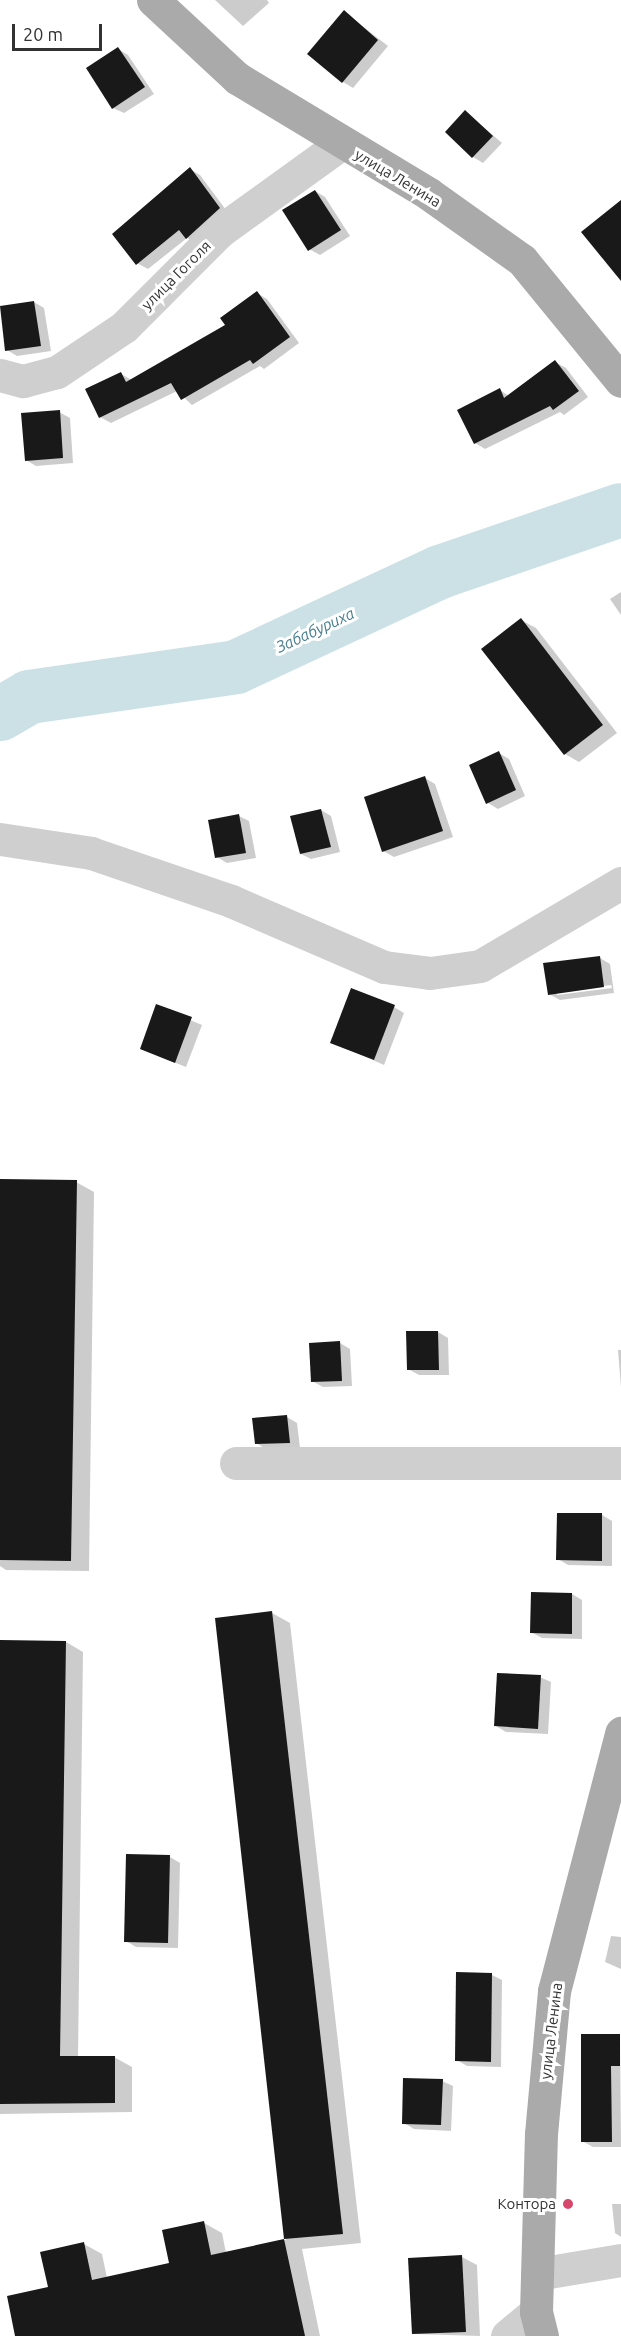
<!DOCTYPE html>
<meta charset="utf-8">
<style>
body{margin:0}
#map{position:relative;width:621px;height:2336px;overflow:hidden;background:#fff;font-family:Ubuntu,sans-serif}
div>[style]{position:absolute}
.shadow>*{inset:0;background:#0003}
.river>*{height:54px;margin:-27px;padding:0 27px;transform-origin:27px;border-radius:27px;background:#cbe1e6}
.building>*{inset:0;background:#191919}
.minor>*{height:33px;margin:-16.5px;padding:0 16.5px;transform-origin:16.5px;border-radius:16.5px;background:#cfcfcf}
.major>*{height:33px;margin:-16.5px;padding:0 16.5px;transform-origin:16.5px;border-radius:16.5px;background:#aaa}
.dots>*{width:16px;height:16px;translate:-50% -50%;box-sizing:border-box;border:3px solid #fff;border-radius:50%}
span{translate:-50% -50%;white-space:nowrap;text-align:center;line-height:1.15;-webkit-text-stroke:6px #fff;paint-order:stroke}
.street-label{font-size:15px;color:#323232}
.poi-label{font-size:15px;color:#323232}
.right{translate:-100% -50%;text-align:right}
.water-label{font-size:16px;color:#477e8d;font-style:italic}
.scale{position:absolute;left:12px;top:24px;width:90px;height:27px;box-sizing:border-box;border:3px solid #323232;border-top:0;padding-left:8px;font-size:18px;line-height:21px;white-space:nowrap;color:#323232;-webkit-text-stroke:4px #fff;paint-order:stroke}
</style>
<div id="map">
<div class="shadow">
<div style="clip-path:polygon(215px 0,267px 0,269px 3px,243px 26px)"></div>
<div style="clip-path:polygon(344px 12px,388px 46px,353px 88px,343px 82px)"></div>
<div style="clip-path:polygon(118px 49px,128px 55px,154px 94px,124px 113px,113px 108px)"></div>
<div style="clip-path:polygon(466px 112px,502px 143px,483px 163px,473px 157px)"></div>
<div style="clip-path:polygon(190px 169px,200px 175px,229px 214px,197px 243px,187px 238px,148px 269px,137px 263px)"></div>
<div style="clip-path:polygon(315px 191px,325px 197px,350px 236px,320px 255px,309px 249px)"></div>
<div style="clip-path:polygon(257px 293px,267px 299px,299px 343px,264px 369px,260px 366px,192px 405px,177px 391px,111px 423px,100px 417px,121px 374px,132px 380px,227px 325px)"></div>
<div style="clip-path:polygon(34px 302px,44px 308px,51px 351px,17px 356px,7px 350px)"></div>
<div style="clip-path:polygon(555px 362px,566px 368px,588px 397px,564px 415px,560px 412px,485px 449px,475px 443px,500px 390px,509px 396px)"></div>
<div style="clip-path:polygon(59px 412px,70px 418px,73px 463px,36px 466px,26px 460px)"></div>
<div style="clip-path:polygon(621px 592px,621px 615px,610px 599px)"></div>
<div style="clip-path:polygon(521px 620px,536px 628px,617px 733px,579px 762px,565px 754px)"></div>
<div style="clip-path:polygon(499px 753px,509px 759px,525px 796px,498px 809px,488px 803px)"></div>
<div style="clip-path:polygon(425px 778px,435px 784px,453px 837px,394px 857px,383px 851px)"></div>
<div style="clip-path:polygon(321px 810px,331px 816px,340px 852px,311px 859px,301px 854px)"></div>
<div style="clip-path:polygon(239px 816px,249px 821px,256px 858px,227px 863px,217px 857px)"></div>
<div style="clip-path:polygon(evenodd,600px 958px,610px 964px,614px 993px,560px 1000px,549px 994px,600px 958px,611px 985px,612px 988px,557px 995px,557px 992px,611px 985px)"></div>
<div style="clip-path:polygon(157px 1006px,202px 1025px,186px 1067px,141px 1049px)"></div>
<div style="clip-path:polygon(394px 1007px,404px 1013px,384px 1065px,332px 1042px)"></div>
<div style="clip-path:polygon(0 1181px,76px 1182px,94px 1192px,89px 1571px,6px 1570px,0 1566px)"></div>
<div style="clip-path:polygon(438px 1332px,448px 1338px,449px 1375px,419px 1375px,408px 1369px)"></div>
<div style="clip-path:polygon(340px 1343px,350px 1349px,352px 1386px,323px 1387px,312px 1381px)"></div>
<div style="clip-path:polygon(618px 1350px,621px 1350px,621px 1387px)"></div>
<div style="clip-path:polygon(287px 1417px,297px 1423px,300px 1448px,266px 1449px,256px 1443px)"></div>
<div style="clip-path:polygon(602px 1515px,612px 1521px,612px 1566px,568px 1565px,558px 1559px)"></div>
<div style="clip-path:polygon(572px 1594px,582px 1600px,582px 1639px,542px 1638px,531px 1632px)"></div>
<div style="clip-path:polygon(272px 1613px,290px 1623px,361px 2243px,302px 2249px,320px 2336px,17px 2336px,84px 2244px,102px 2254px,107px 2278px,171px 2264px,204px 2223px,222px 2233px,226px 2253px,286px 2240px,217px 1620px)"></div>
<div style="clip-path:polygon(0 1641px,66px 1642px,83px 1652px,78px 2058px,114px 2057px,132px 2067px,132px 2112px,0 2114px)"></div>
<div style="clip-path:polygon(540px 1677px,551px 1682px,548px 1734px,506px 1732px,496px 1726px)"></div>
<div style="clip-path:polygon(170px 1857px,180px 1863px,178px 1948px,136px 1947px,126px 1941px)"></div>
<div style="clip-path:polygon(611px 1936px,621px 1937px,621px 1969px,605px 1962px)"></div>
<div style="clip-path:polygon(492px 1975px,502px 1980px,501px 2067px,467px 2066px,457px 2060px)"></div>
<div style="clip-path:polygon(620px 2036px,621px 2147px,593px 2147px,582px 2141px)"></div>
<div style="clip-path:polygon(442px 2081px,453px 2086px,451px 2131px,414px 2129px,404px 2123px)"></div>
<div style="clip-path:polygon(612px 2204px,621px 2204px,621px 2237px,615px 2233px)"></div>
<div style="clip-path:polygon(462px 2257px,477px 2265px,480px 2336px,414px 2334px)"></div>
</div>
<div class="river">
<div style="left:0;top:714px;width:34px;rotate:-30deg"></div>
<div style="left:29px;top:697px;width:209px;rotate:-8.2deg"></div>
<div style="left:236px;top:667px;width:225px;rotate:-25deg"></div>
<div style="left:440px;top:572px;width:191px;rotate:-18.9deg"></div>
</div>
<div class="building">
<div style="clip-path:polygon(344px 10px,378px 40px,342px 83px,307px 54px)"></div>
<div style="clip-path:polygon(118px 47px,145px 87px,112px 109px,86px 68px)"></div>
<div style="clip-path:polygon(465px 110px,493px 136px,472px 158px,445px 132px)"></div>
<div style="clip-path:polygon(190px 167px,220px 208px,186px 239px,179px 230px,136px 265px,112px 234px)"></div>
<div style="clip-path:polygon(315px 190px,341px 230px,308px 251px,282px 210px)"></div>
<div style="clip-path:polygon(621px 200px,621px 281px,581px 232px)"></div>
<div style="clip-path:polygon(257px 291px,290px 337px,253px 364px,250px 360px,181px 400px,171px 383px,99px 418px,85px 389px,121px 372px,126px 382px,225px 325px,220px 318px)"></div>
<div style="clip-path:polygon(34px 301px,41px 346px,5px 351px,0 306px)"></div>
<div style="clip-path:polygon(555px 360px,579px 391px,553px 410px,550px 406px,474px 444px,457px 410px,500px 388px,504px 398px)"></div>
<div style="clip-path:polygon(60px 410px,63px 458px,25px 461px,21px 413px)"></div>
<div style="clip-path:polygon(521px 618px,603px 725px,564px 755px,481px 649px)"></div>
<div style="clip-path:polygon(499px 751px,516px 790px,486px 804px,469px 765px)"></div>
<div style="clip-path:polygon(425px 776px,443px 831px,382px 852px,364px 797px)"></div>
<div style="clip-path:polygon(321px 809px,331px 847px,300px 854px,290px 816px)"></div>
<div style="clip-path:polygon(239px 814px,246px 853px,215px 858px,208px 820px)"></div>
<div style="clip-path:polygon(600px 956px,604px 987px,548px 995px,543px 963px)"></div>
<div style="clip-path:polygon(351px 988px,395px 1005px,374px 1060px,330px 1043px)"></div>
<div style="clip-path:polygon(156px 1004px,192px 1017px,175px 1063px,140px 1049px)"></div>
<div style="clip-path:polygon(0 1179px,77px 1180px,71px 1561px,0 1560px)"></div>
<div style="clip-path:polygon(406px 1331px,438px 1331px,439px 1370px,407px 1370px)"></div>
<div style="clip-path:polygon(340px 1341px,342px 1381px,311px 1382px,309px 1343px)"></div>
<div style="clip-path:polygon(287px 1415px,290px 1443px,255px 1444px,252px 1418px)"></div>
<div style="clip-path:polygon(557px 1513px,602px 1513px,602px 1561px,556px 1560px)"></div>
<div style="clip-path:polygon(531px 1592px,572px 1593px,572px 1634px,530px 1633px)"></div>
<div style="clip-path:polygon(272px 1611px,343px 2234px,284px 2239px,215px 1618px)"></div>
<div style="clip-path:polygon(0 1640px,66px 1641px,60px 2056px,115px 2056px,115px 2103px,0 2104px)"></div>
<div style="clip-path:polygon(497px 1673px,541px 1675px,538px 1729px,494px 1726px)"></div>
<div style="clip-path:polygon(126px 1854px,170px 1855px,168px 1943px,124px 1942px)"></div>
<div style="clip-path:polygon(456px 1972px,492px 1973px,491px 2062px,455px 2061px)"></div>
<div style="clip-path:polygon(581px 2034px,620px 2034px,620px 2066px,611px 2066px,612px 2142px,581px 2142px)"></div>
<div style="clip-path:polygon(403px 2078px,443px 2079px,441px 2125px,402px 2124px)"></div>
<div style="clip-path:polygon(204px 2221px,211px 2255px,284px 2239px,305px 2336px,15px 2336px,7px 2296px,48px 2287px,40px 2252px,84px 2242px,92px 2280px,169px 2263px,162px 2230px)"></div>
<div style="clip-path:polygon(462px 2255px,466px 2332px,412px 2334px,408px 2258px)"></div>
</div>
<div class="minor">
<div style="left:0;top:375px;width:24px;rotate:15deg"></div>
<div style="left:23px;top:381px;width:35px;rotate:-15deg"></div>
<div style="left:57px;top:372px;width:81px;rotate:-33.9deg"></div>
<div style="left:124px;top:327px;width:136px;rotate:-45deg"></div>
<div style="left:220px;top:231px;width:150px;rotate:-35.8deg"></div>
<div style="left:0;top:839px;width:92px;rotate:8.7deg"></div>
<div style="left:91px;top:853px;width:148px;rotate:18.9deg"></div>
<div style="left:231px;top:901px;width:167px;rotate:23.3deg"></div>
<div style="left:384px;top:967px;width:46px;rotate:7.4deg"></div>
<div style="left:430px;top:973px;width:50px;rotate:-8deg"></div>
<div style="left:480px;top:966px;width:164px;rotate:-30.5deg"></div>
<div style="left:236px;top:1463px;width:385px"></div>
<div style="left:537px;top:2274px;width:85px;rotate:-9.5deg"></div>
<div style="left:507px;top:2336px;width:38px;rotate:-40deg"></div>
</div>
<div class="major">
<div style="left:153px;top:0;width:115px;rotate:42.9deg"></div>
<div style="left:237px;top:78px;width:224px;rotate:31.1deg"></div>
<div style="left:429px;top:194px;width:114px;rotate:35.4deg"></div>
<div style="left:522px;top:260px;width:156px;rotate:50.7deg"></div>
<div style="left:542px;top:2336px;width:25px;rotate:-104deg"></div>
<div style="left:536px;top:2312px;width:178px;rotate:-88.4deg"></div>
<div style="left:541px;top:2134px;width:144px;rotate:-84.8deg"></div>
<div style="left:554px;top:1991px;width:267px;rotate:-75.4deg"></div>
</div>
<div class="dots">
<div style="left:568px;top:2204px;background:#d5486c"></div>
</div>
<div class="street-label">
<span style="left:398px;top:178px;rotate:31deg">улица Ленина</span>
<span style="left:176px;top:275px;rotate:-45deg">улица Гоголя</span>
<span style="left:551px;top:2031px;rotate:-83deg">улица Ленина</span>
</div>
<div class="poi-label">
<span class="right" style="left:556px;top:2204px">Контора</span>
</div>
<div class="water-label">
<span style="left:315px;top:630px;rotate:-25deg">Забабуриха</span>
</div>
<div class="scale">20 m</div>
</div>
